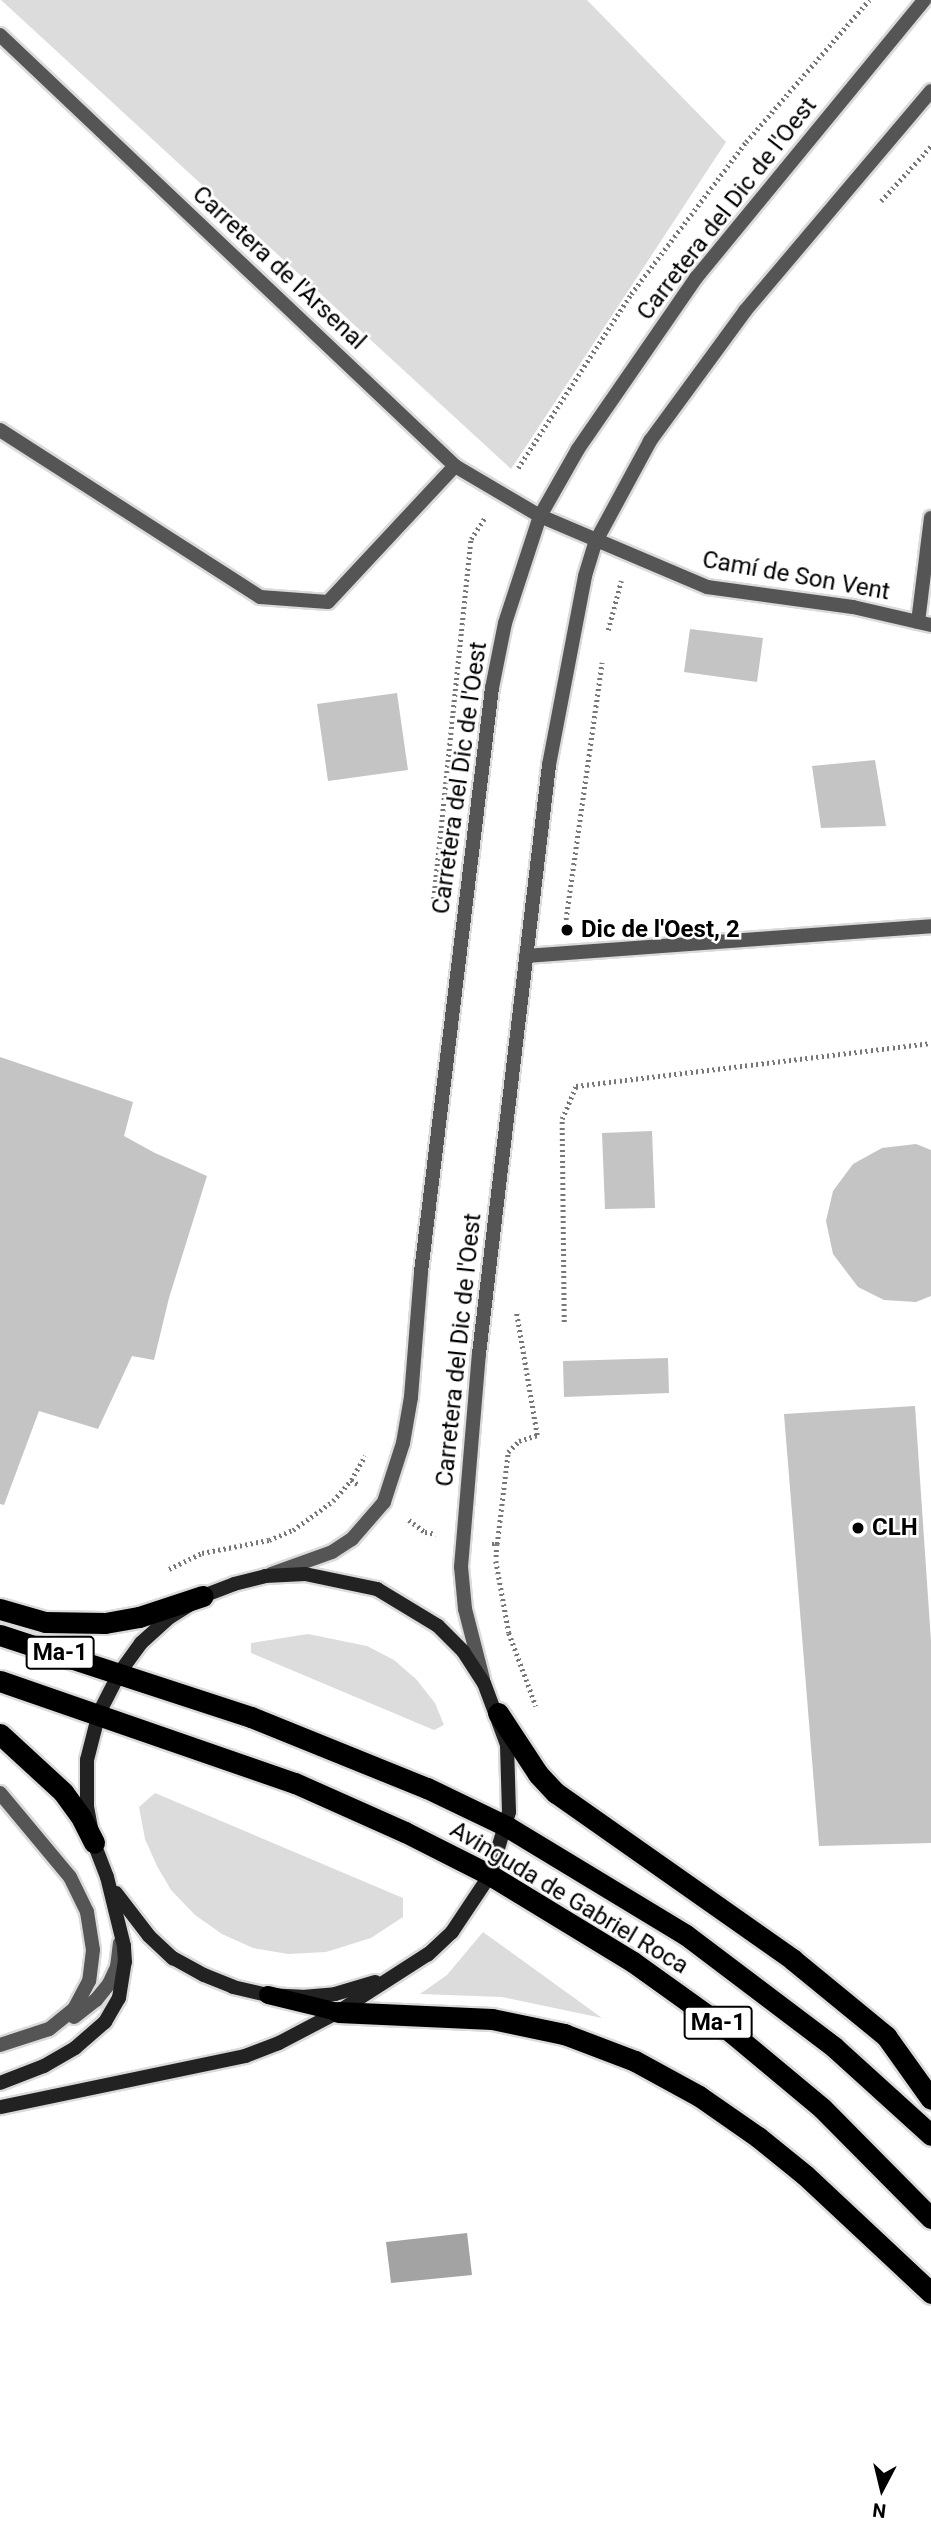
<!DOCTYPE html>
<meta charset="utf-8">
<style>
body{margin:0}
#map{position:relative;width:931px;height:2538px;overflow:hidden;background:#fff;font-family:Roboto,sans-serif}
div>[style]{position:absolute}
.green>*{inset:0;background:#dcdcdc}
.water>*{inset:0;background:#a3a3a3}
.building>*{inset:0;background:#c4c4c4}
.path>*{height:4.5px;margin-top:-2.25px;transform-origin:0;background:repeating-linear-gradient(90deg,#777 0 2px,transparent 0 5.5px)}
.roads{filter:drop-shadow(2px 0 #dbdbdb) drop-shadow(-2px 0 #dbdbdb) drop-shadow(0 2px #dbdbdb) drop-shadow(0 -2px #dbdbdb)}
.lane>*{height:14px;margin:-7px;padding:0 7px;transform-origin:7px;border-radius:7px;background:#555}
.street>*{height:14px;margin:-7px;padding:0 7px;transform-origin:7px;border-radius:7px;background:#555}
.secondary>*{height:14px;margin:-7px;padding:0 7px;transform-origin:7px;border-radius:7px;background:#222}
.primary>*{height:18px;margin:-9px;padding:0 9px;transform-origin:9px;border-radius:9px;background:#000}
.highway>*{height:21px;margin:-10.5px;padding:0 10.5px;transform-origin:10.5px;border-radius:10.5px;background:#000}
.dots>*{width:19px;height:19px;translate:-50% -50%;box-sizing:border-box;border:4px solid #fff;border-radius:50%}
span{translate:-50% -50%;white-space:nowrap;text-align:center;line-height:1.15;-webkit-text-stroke:5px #fff;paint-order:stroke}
.shield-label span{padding:2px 5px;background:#fff;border:2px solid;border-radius:5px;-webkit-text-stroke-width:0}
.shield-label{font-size:23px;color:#000;font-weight:700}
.street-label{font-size:24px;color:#000}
.poi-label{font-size:24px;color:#000;font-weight:700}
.left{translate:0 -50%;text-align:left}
.north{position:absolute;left:847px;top:2454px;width:70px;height:70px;-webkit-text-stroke:5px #fff;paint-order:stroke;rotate:187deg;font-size:19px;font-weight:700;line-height:28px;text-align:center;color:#000}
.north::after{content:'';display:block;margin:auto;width:24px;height:32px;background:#000;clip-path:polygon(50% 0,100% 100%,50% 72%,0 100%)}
</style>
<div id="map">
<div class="green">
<div style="clip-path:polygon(1px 0,587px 0,726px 142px,511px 469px)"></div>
<div style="clip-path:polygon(308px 1634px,367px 1646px,394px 1660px,416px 1679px,435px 1703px,444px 1725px,434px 1730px,251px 1653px,251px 1643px)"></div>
<div style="clip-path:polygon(155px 1793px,403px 1898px,403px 1917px,371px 1938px,326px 1952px,288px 1954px,253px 1948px,222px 1934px,195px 1915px,171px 1890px,157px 1866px,145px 1839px,139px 1807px)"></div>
<div style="clip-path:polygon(483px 1932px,602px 2018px,502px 1997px,420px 1994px,447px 1975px)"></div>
</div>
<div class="water">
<div style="clip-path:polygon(467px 2233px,472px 2275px,391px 2283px,386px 2242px)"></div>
</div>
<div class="building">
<div style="clip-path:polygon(690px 629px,763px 638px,757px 682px,684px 672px)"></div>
<div style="clip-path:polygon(397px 693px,408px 770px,328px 781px,317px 704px)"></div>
<div style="clip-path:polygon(875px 760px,886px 826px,821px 828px,812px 766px)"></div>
<div style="clip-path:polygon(0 1057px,133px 1102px,124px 1136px,155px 1153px,207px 1176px,169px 1298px,154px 1360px,132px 1356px,98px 1429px,39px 1411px,4px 1505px,0 1504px)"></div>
<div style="clip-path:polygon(652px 1131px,655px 1208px,605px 1209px,602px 1133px)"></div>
<div style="clip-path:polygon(916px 1144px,931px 1150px,931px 1296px,916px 1302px,884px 1300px,858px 1287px,833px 1254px,826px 1221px,833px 1191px,853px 1164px,882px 1148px)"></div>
<div style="clip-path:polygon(668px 1358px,669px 1393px,564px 1397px,563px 1361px)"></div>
<div style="clip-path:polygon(915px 1406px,931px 1641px,931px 1843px,819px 1846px,784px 1414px)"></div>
</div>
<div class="path">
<div style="left:881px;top:201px;width:74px;rotate:-47.7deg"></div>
<div style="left:518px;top:468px;width:207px;rotate:-57deg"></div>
<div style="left:631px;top:294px;width:191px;rotate:-52.9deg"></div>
<div style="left:746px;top:142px;width:188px;rotate:-49.1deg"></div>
<div style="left:608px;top:630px;width:51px;rotate:-75.1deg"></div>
<div style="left:433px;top:904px;width:367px;rotate:-84.1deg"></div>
<div style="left:471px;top:539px;width:27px;rotate:-57deg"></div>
<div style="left:565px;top:925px;width:265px;rotate:-82deg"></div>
<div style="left:564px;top:1322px;width:203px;rotate:-90.6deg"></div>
<div style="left:562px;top:1119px;width:36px;rotate:-67deg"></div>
<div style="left:576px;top:1086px;width:358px;rotate:-6.9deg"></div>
<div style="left:351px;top:1480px;width:28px;rotate:-60deg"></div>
<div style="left:409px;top:1520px;width:20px;rotate:37deg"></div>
<div style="left:425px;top:1532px;width:11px;rotate:10deg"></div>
<div style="left:492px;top:1544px;width:5px"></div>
<div style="left:497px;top:1544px;width:93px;rotate:-83.2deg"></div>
<div style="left:508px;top:1452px;width:16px;rotate:-45deg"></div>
<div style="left:519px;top:1441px;width:19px;rotate:-18deg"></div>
<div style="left:537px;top:1435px;width:126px;rotate:-99.6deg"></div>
<div style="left:497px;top:1544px;width:17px;rotate:93deg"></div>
<div style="left:496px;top:1561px;width:73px;rotate:79.8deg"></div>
<div style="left:509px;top:1633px;width:78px;rotate:69.7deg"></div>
<div style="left:169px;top:1569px;width:37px;rotate:-26deg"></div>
<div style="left:202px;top:1553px;width:68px;rotate:-11deg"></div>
<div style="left:269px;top:1540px;width:26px;rotate:-23deg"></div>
<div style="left:293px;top:1530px;width:49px;rotate:-35.9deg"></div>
<div style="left:333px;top:1501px;width:28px;rotate:-49deg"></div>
<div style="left:351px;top:1480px;width:9px;rotate:32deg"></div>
</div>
<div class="roads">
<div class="lane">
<div style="left:540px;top:516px;width:181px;rotate:23deg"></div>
<div style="left:707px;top:587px;width:147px;rotate:7.8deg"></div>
<div style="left:853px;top:607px;width:80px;rotate:13deg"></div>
<div style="left:918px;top:622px;width:105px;rotate:-82.9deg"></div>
<div style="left:526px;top:956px;width:406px;rotate:-4.2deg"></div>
<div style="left:0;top:1793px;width:109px;rotate:50.2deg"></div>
<div style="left:70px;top:1877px;width:39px;rotate:64deg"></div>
<div style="left:87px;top:1912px;width:38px;rotate:81deg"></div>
<div style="left:93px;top:1950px;width:31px;rotate:97deg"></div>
<div style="left:89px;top:1981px;width:32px;rotate:118deg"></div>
<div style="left:74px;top:2009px;width:32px;rotate:141deg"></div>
<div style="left:49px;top:2029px;width:52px;rotate:161.9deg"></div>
<div style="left:74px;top:2017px;width:28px;rotate:-38deg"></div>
<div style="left:96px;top:2000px;width:21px;rotate:-51deg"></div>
<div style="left:109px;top:1984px;width:19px;rotate:-65deg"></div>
<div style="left:117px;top:1967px;width:24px;rotate:-83deg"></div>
</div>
<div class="street">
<div style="left:0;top:35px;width:627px;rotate:43.45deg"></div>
<div style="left:455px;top:466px;width:99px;rotate:30.5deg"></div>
<div style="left:0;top:430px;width:309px;rotate:32.7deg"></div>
<div style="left:260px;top:597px;width:68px;rotate:4.2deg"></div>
<div style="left:328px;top:602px;width:186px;rotate:-47deg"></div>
<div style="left:271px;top:1574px;width:65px;rotate:-19.8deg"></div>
<div style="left:332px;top:1552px;width:24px;rotate:-33deg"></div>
<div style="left:352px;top:1539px;width:49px;rotate:-49.1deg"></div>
<div style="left:384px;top:1502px;width:62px;rotate:-72.1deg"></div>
<div style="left:403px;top:1443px;width:47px;rotate:-80.1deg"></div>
<div style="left:411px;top:1397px;width:125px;rotate:-85.4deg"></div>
<div style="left:421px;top:1272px;width:588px;rotate:-83.07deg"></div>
<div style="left:492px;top:688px;width:66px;rotate:-78.7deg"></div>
<div style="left:505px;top:623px;width:113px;rotate:-71.9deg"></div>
<div style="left:540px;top:516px;width:77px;rotate:-60.4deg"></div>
<div style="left:578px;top:449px;width:208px;rotate:-55.4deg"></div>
<div style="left:696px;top:278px;width:360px;rotate:-50.6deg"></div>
<div style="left:483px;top:1679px;width:72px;rotate:-104.4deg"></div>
<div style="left:465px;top:1609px;width:42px;rotate:-95.4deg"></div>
<div style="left:461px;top:1567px;width:214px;rotate:-85.2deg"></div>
<div style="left:479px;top:1354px;width:593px;rotate:-83.22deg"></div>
<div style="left:549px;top:765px;width:192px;rotate:-79.2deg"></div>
<div style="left:585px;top:576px;width:37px;rotate:-73deg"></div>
<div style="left:596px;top:541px;width:114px;rotate:-61.6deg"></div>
<div style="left:650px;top:441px;width:161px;rotate:-53.8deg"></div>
<div style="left:745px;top:311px;width:288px;rotate:-49.8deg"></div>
</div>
<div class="secondary">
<div style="left:116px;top:1893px;width:54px;rotate:52.5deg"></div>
<div style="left:149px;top:1936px;width:33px;rotate:43deg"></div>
<div style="left:173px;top:1958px;width:35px;rotate:29deg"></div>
<div style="left:204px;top:1975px;width:31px;rotate:22deg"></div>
<div style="left:233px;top:1987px;width:36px;rotate:13deg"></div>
<div style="left:268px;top:1995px;width:34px;rotate:3deg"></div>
<div style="left:302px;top:1997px;width:33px;rotate:-5deg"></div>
<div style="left:335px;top:1994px;width:42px;rotate:-16.7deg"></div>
<div style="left:0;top:2083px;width:47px;rotate:-21.1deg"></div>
<div style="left:44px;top:2066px;width:36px;rotate:-30deg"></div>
<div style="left:75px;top:2048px;width:40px;rotate:-41deg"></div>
<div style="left:105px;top:2022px;width:28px;rotate:-60deg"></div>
<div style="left:119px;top:1998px;width:36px;rotate:-81deg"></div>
<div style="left:125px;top:1962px;width:16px;rotate:-94deg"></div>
<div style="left:124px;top:1946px;width:71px;rotate:-103.8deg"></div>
<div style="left:107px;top:1877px;width:36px;rotate:-111deg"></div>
<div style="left:94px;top:1843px;width:36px;rotate:-101deg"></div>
<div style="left:87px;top:1808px;width:48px;rotate:-90deg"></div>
<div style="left:87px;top:1760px;width:49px;rotate:-75.7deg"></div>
<div style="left:99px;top:1713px;width:46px;rotate:-62.9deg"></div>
<div style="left:120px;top:1672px;width:36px;rotate:-54deg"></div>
<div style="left:141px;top:1643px;width:39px;rotate:-42deg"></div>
<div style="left:170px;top:1617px;width:39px;rotate:-32deg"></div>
<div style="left:203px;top:1596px;width:33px;rotate:-21deg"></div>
<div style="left:234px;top:1584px;width:32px;rotate:-14deg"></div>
<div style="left:265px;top:1576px;width:40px;rotate:-2.9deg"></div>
<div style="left:305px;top:1574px;width:74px;rotate:11.8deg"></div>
<div style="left:377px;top:1589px;width:71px;rotate:31.2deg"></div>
<div style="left:438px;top:1626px;width:35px;rotate:45deg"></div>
<div style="left:463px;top:1651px;width:38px;rotate:57deg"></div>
<div style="left:484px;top:1683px;width:66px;rotate:69.6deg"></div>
<div style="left:507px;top:1745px;width:67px;rotate:88.3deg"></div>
<div style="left:509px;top:1812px;width:66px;rotate:106.8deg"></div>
<div style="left:490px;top:1875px;width:69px;rotate:123.7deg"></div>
<div style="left:452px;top:1932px;width:33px;rotate:137deg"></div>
<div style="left:428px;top:1954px;width:107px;rotate:147.2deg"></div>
<div style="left:338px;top:2012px;width:67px;rotate:152.3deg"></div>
<div style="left:279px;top:2043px;width:36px;rotate:159deg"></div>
<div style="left:245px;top:2056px;width:250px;rotate:168.2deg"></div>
</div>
<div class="primary">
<div style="left:268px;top:1995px;width:72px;rotate:13.7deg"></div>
</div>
<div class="highway">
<div style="left:0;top:1609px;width:47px;rotate:16.1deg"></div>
<div style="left:45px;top:1622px;width:60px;rotate:1deg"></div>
<div style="left:105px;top:1623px;width:35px;rotate:-10deg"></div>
<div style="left:139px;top:1617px;width:67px;rotate:-18.2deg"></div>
<div style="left:0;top:1635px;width:264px;rotate:18.1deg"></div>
<div style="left:251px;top:1717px;width:190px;rotate:22deg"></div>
<div style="left:427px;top:1788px;width:88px;rotate:25.7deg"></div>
<div style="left:506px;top:1826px;width:210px;rotate:31.2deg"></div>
<div style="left:686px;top:1935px;width:186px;rotate:37.1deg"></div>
<div style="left:834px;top:2047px;width:131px;rotate:42.2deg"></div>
<div style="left:0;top:1681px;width:312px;rotate:19.1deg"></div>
<div style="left:295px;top:1783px;width:120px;rotate:24deg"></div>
<div style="left:405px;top:1832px;width:95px;rotate:26.8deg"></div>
<div style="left:490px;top:1875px;width:167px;rotate:31.3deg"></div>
<div style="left:633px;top:1962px;width:122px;rotate:35.6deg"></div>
<div style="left:732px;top:2033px;width:117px;rotate:39.8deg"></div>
<div style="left:822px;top:2108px;width:155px;rotate:45.3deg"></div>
<div style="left:498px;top:1713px;width:73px;rotate:56.7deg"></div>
<div style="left:538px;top:1774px;width:26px;rotate:47deg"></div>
<div style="left:556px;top:1793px;width:289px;rotate:35.1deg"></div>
<div style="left:792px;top:1959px;width:122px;rotate:39.3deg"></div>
<div style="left:886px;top:2036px;width:77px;rotate:54.5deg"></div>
<div style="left:0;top:1734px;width:86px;rotate:42.6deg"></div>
<div style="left:63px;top:1792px;width:29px;rotate:54deg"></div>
<div style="left:80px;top:1815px;width:31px;rotate:63deg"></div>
<div style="left:338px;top:2012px;width:154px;rotate:2.6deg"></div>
<div style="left:492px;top:2019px;width:74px;rotate:11.8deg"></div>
<div style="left:564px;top:2034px;width:76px;rotate:20.8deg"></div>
<div style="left:635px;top:2061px;width:73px;rotate:28.7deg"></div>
<div style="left:699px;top:2096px;width:72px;rotate:34.8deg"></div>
<div style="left:758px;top:2137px;width:60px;rotate:39deg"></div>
<div style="left:805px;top:2175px;width:173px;rotate:43.1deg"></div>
</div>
</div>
<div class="dots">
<div style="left:567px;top:930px;background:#000"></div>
<div style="left:858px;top:1528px;background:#000"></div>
</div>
<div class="shield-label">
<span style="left:60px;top:1653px">Ma-1</span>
<span style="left:718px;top:2023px">Ma-1</span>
</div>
<div class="street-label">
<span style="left:727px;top:209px;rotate:-52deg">Carretera del Dic de l'Oest</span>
<span style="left:279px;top:268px;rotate:43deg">Carretera de l'Arsenal</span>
<span style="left:796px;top:576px;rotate:10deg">Camí de Son Vent</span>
<span style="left:460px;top:778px;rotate:-82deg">Carretera del Dic de l'Oest</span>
<span style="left:459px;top:1350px;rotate:-84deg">Carretera del Dic de l'Oest</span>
<span style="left:569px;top:1898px;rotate:31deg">Avinguda de Gabriel Roca</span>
</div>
<div class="poi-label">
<span class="left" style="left:581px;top:930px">Dic de l'Oest, 2</span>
<span class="left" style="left:872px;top:1528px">CLH</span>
</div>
<div class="north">N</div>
</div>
